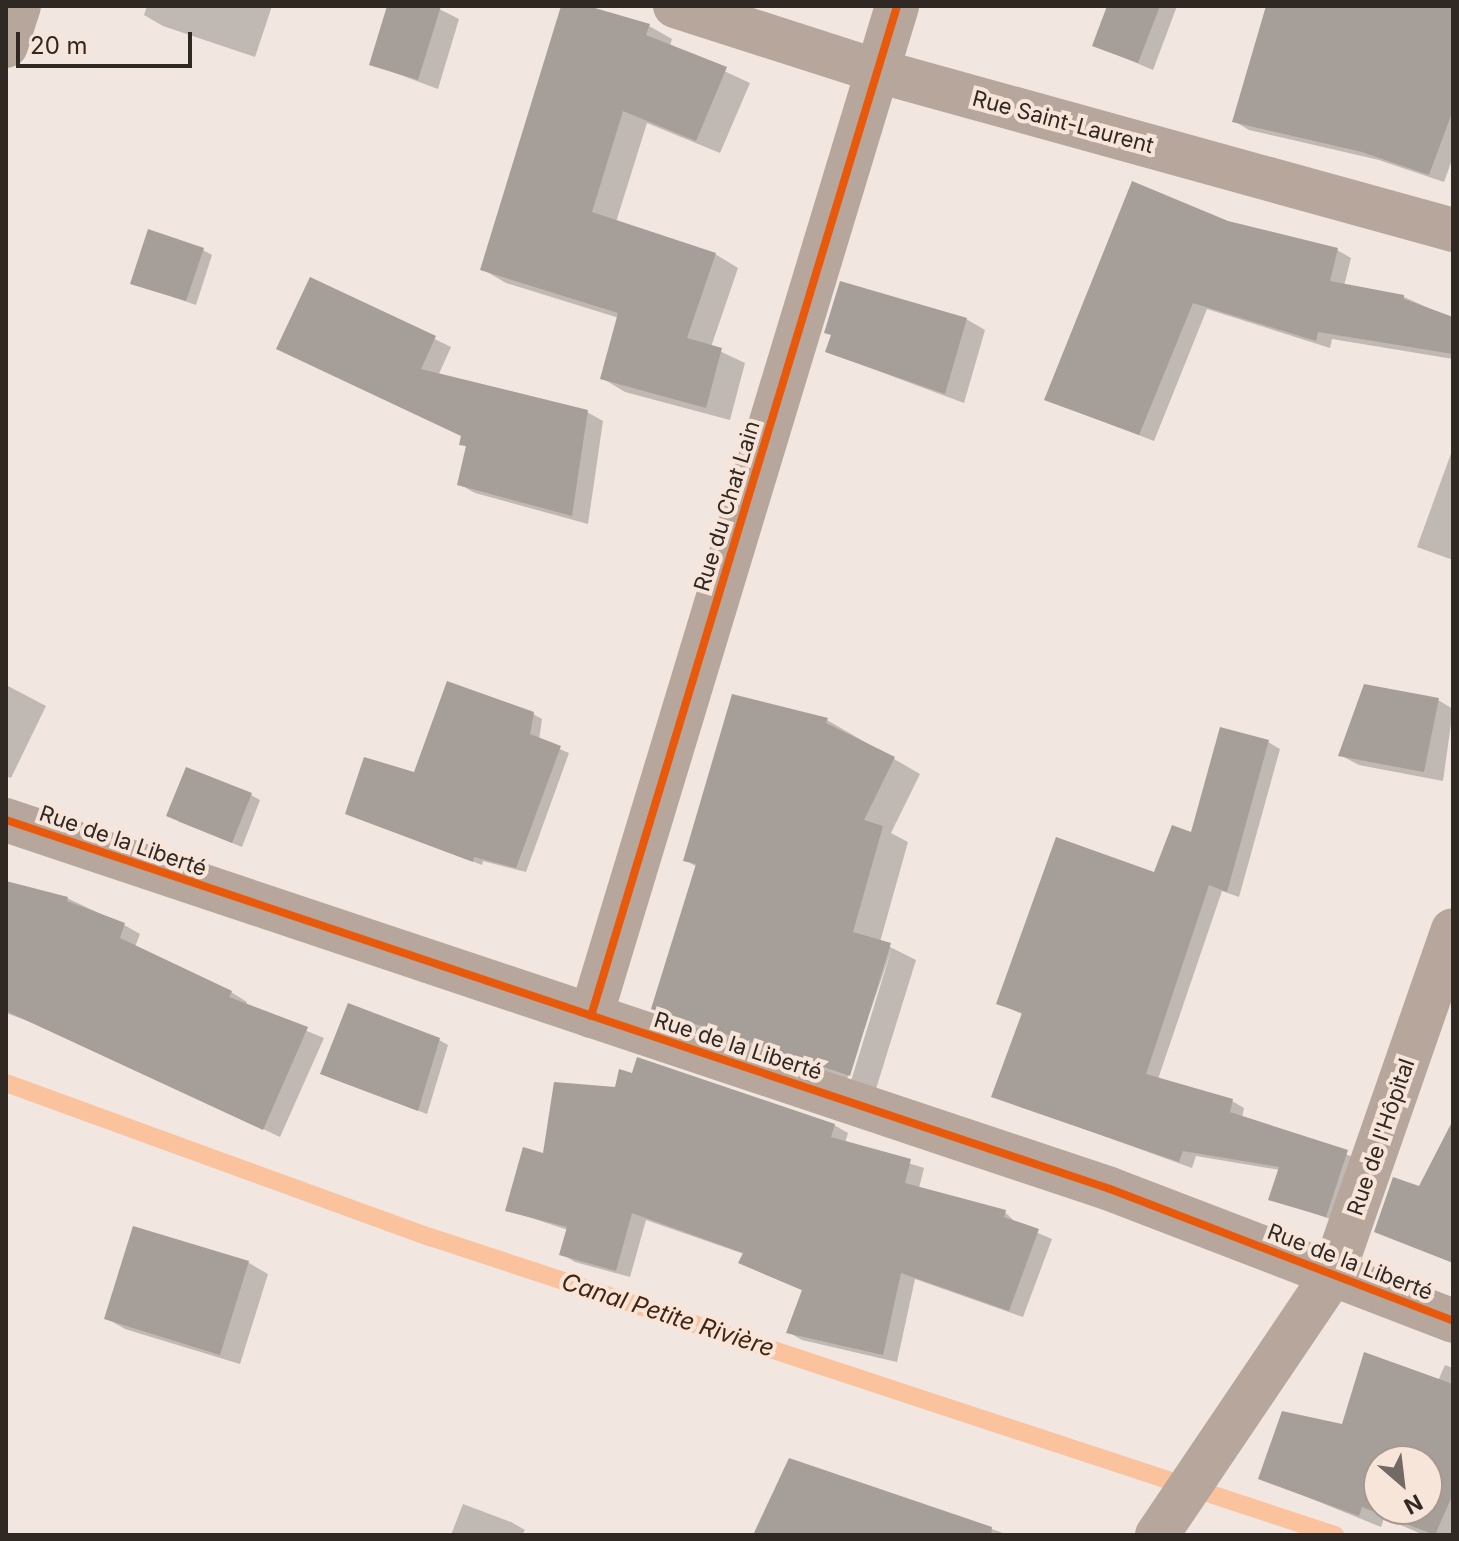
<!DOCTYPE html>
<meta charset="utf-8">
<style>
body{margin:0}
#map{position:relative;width:1459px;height:1541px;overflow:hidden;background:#f1e6e0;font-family:Inter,sans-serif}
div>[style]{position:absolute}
.shadow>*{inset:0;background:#0003}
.stream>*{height:18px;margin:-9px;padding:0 9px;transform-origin:9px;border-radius:9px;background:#fac39e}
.building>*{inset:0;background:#a69e99}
.minor>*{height:44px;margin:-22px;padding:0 22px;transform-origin:22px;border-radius:22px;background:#b6a69b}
.cycleway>*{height:8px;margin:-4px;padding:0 4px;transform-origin:4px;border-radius:4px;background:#e8590c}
span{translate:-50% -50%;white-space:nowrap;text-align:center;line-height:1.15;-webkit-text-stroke:8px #f8e5d9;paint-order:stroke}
.street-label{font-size:22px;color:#2f2823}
.water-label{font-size:24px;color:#432510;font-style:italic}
.frame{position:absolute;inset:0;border:8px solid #2f2823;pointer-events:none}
.north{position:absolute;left:1363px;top:1445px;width:80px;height:80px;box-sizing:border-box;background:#f8e5d9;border:2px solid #a89990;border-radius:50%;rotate:152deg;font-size:22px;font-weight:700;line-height:32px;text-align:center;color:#2f2823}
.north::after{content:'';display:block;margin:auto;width:28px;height:36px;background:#736a65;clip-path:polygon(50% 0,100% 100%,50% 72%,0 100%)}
.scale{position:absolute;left:16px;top:32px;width:176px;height:36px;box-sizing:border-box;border:4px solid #2f2823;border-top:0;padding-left:10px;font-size:24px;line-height:28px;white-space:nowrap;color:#2f2823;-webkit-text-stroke:6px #f8e5d9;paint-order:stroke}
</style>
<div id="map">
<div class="shadow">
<div style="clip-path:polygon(147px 6px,272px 6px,255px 57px,163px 26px,144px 15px)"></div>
<div style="clip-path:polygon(389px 6px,433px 6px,459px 19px,438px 89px,371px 64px)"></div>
<div style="clip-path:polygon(563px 6px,649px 26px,672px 39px,670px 46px,750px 83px,720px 153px,647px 123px,616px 222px,715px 254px,738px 268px,711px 347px,745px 363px,730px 420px,625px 392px,602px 378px,619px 318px,506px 283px,482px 269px)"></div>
<div style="clip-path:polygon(1109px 6px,1177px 6px,1153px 70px,1094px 45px)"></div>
<div style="clip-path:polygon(1268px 6px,1320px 6px,1453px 92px,1453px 157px,1444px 182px,1379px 160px,1249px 130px,1234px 121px)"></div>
<div style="clip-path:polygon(1227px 223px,1337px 250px,1351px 258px,1344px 286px,1404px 297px,1453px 319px,1453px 359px,1332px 339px,1330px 348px,1207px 309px,1154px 441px,1046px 399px)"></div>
<div style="clip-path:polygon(203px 250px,212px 255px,196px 305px,132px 283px)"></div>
<div style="clip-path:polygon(311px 279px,451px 347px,438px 376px,587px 412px,603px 421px,588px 524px,475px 493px,459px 484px,468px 447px,462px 444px,463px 436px)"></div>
<div style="clip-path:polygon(966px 319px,985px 330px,964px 403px,827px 352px)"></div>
<div style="clip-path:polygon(1453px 448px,1453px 560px,1417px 547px)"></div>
<div style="clip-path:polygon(6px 685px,46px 706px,11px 778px,6px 776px)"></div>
<div style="clip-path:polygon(1438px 700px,1453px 709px,1443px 781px,1359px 765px,1340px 755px)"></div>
<div style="clip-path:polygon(533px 714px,542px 719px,539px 740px,569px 753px,526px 872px,483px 861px,482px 865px,348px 813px)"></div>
<div style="clip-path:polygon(827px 720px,920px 774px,891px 833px,908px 842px,880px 942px,916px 960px,876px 1089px,851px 1081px,892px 948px,847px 1079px,680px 1023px,654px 1008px,697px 867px,685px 860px)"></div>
<div style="clip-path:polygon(1268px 742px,1280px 749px,1239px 897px,1222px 891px,1158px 1079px,1232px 1101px,1244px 1108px,1242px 1118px,1359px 1159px,1339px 1222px,1271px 1199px,1280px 1170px,1196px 1156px,1192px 1168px,993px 1096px,1024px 1015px,998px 1003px,1155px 875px)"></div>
<div style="clip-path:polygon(251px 795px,260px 800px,242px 847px,177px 821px)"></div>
<div style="clip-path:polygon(6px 883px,67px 898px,124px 925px,140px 934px,135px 947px,231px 992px,247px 1002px,246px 1006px,324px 1038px,280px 1137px,55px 1031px,6px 1013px)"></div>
<div style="clip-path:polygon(439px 1040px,448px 1045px,427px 1114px,331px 1078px)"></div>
<div style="clip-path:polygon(834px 1125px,848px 1133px,845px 1143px,924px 1168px,919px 1188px,1005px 1212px,1017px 1224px,1052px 1239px,1023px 1317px,915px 1279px,897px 1362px,802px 1340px,788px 1332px,804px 1291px,755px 1270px,744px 1254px,646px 1220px,630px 1277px,575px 1262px,562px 1254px,568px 1230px,507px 1210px,545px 1155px)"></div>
<div style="clip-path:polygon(134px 1228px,249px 1263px,268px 1274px,240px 1364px,125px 1329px,106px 1318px)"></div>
<div style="clip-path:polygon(evenodd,1445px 1365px,1453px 1368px,1453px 1535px,1424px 1535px,1384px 1518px,1381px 1527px,1260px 1478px,1344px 1426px,1438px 1381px,1445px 1365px,1379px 1461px,1427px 1461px,1427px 1509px,1379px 1509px,1379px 1461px)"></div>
<div style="clip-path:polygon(790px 1460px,1006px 1534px,1009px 1535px,755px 1535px)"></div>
<div style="clip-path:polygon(463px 1504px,511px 1522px,525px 1530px,522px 1535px,451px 1535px)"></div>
</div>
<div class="stream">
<div style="left:6px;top:1083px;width:451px;rotate:20deg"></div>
<div style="left:430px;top:1237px;width:953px;rotate:18.23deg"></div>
</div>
<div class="building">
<div style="clip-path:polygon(387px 6px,441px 6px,418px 80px,369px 65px)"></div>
<div style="clip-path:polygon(561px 6px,588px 6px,650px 24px,646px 35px,727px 67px,696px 141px,623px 111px,592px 212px,716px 253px,687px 338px,722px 348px,706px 408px,600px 379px,618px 313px,480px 270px)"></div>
<div style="clip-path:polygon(1107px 6px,1160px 6px,1138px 63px,1092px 46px)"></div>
<div style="clip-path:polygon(1266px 6px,1453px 6px,1453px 110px,1429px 175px,1362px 152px,1232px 122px)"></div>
<div style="clip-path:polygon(1132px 181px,1228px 221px,1338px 248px,1330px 281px,1404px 295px,1404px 299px,1453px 317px,1453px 354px,1318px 332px,1316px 341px,1193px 303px,1139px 435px,1044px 400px)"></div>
<div style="clip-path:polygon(148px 229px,204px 248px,186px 301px,130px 284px)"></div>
<div style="clip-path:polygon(310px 277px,436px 336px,421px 369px,588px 410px,572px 516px,457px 485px,466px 446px,459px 445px,461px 436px,276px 349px)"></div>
<div style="clip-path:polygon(840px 281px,967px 318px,945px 394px,825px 352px,831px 335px,824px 333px)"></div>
<div style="clip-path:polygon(447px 681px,534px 712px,530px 734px,561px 746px,516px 868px,474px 857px,473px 862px,345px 814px,364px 757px,414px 772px)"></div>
<div style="clip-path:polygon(1364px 684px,1439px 698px,1424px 772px,1338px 756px)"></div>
<div style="clip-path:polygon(732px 694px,828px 718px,826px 723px,895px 757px,864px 820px,883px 826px,853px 932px,891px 943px,850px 1076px,651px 1009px,696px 864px,683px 861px)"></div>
<div style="clip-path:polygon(1220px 727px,1269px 740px,1227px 892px,1209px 885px,1146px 1074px,1233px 1099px,1230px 1112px,1348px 1150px,1326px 1217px,1268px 1200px,1279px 1167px,1183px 1151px,1179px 1162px,991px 1097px,1022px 1013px,996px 1004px,1056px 837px,1154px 872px,1172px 825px,1191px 832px)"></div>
<div style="clip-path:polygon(186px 767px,252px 793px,232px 843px,166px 816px)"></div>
<div style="clip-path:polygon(6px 881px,68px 897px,67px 901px,125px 923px,120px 938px,232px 991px,229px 997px,308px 1027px,263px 1130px,6px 1011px)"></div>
<div style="clip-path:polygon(348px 1003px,440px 1038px,418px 1111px,320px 1074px)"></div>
<div style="clip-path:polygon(637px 1057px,835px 1124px,831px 1137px,911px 1159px,905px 1183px,1006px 1210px,1004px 1217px,1039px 1229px,1009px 1311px,901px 1273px,883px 1355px,786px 1333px,802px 1290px,738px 1263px,743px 1253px,632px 1213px,616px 1271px,559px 1255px,567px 1227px,505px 1211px,523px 1147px,543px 1153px,554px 1082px,615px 1087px,619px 1069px,632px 1073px)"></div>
<div style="clip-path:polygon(1453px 1120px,1453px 1263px,1374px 1232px,1393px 1177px,1419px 1186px)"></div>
<div style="clip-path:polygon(133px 1226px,249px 1261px,220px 1355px,104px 1319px)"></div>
<div style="clip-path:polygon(evenodd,1364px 1352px,1453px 1384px,1453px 1494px,1435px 1535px,1362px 1507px,1359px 1516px,1258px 1479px,1282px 1411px,1342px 1424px,1364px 1352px,1379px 1461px,1427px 1461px,1427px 1509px,1379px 1509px,1379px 1461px)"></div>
<div style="clip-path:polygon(789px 1458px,992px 1527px,991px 1535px,753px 1535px)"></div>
</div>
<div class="minor">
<div style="left:675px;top:6px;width:213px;rotate:17.8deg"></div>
<div style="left:878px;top:71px;width:597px;rotate:15.46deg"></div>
<div style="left:6px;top:46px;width:42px;rotate:-72deg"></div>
<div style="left:6px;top:820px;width:1164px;rotate:18.48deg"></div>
<div style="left:1110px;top:1189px;width:368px;rotate:21deg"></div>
<div style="left:591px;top:1016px;width:1055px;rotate:-73.14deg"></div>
<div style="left:1157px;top:1535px;width:315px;rotate:-56deg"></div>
<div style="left:1333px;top:1274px;width:364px;rotate:-70.8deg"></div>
</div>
<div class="cycleway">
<div style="left:6px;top:820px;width:1164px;rotate:18.48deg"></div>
<div style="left:1110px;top:1189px;width:368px;rotate:21deg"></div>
<div style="left:591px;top:1016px;width:1055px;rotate:-73.14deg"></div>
</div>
<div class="street-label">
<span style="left:1063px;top:122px;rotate:15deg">Rue Saint-Laurent</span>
<span style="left:727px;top:506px;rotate:-73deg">Rue du Chat Lain</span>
<span style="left:123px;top:841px;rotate:19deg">Rue de la Liberté</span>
<span style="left:738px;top:1046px;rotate:18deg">Rue de la Liberté</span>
<span style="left:1381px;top:1137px;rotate:-71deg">Rue de l'Hôpital</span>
<span style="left:1350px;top:1262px;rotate:21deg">Rue de la Liberté</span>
</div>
<div class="water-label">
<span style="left:668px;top:1315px;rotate:18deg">Canal Petite Rivière</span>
</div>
<div class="frame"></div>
<div class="north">N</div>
<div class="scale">20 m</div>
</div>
